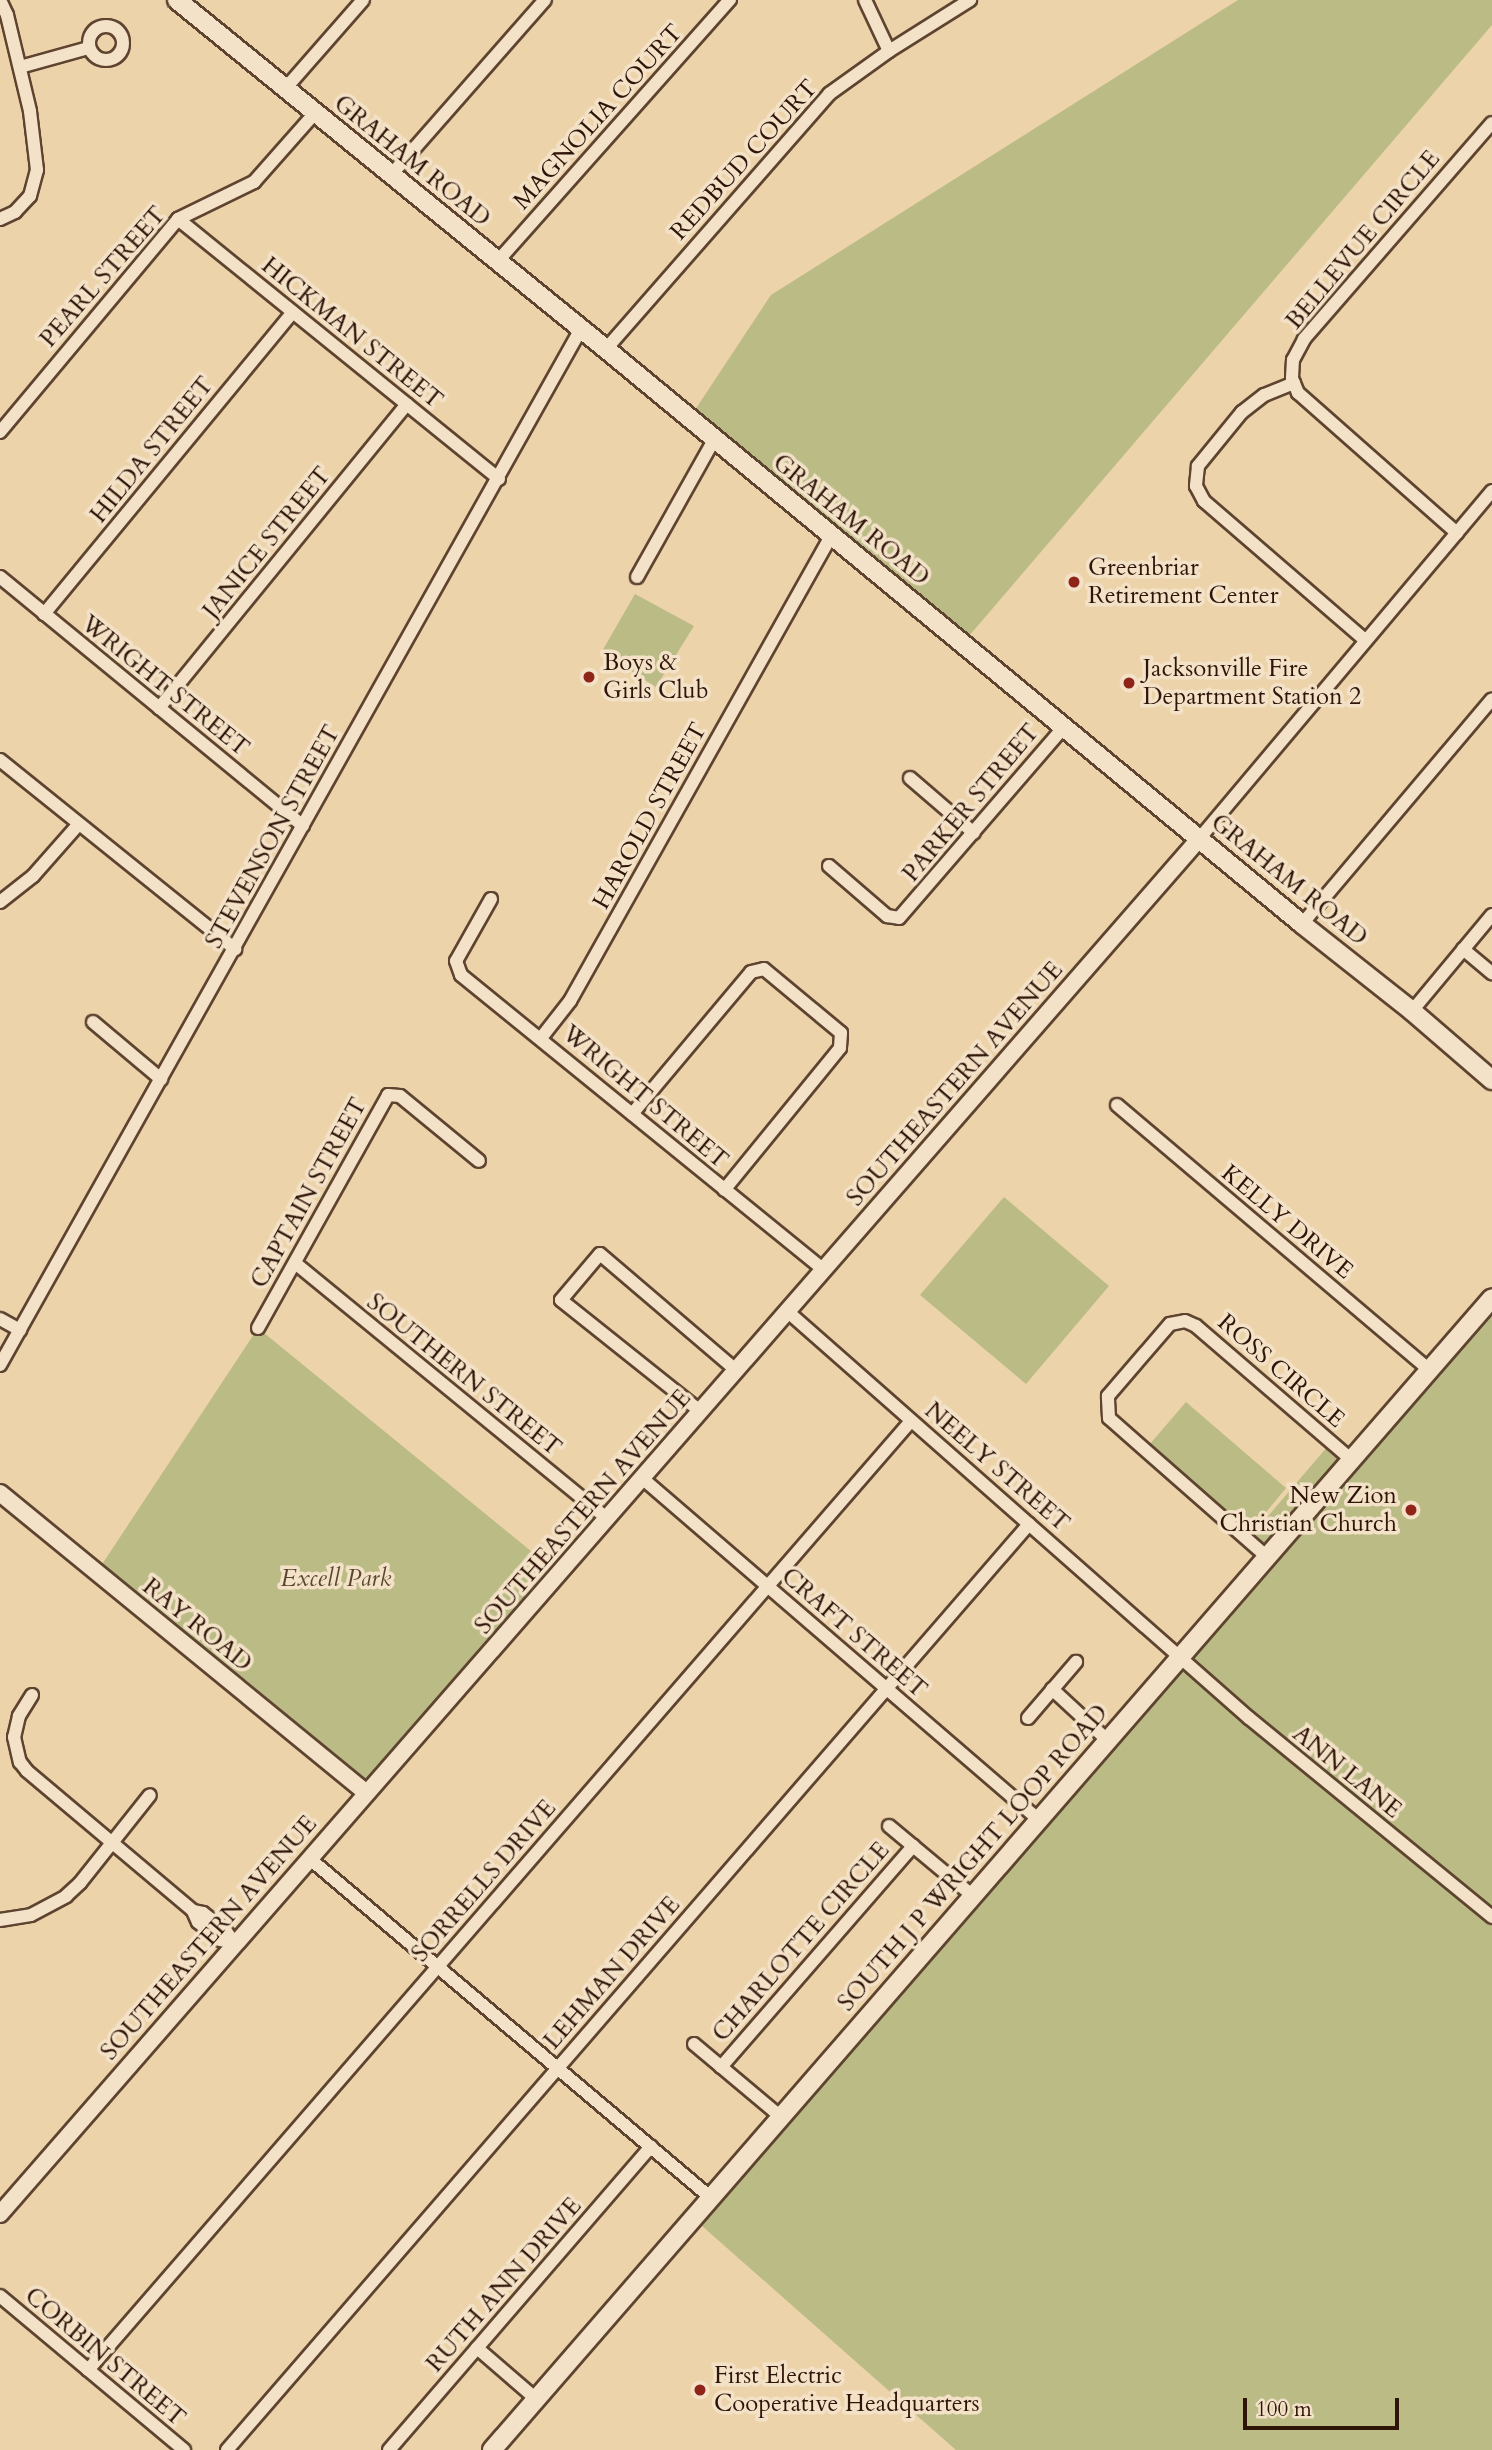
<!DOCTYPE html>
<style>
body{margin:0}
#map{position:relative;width:1492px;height:2450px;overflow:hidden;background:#edd3aa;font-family:Cardo,serif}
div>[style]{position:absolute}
.green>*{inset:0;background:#bbbb86}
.roads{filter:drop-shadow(2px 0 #5e4430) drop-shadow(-2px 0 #5e4430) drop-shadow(0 2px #5e4430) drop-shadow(0 -2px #5e4430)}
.minor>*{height:12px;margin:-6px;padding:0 6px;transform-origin:6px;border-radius:6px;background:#f3e2c8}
.minor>.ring{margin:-6px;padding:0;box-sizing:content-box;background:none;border:12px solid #f3e2c8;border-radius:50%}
.tertiary>*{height:16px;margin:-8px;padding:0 8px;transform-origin:8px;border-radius:8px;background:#f3e2c8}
.secondary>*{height:18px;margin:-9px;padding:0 9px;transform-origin:9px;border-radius:9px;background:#f3e2c8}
.dots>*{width:19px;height:19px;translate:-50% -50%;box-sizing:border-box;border:4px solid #f3e2c8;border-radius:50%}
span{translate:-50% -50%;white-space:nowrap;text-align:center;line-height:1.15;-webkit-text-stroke:7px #f3e2c8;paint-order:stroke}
.street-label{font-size:24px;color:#2f1408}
.poi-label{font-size:24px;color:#2f1408}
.left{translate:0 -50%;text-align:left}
.right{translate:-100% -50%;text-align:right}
.park-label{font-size:24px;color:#59462e;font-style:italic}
.scale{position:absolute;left:1243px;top:2398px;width:156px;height:32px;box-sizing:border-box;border:4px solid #2f1408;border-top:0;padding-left:9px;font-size:21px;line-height:24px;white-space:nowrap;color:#2f1408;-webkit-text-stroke:5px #f3e2c8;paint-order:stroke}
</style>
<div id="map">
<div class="green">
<div style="clip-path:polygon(1238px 0,1492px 0,1492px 25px,963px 643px,689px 419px,771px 295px)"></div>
<div style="clip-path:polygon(635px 594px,694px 626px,656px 687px,601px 653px)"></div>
<div style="clip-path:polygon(1004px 1197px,1109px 1286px,1026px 1384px,920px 1295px)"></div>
<div style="clip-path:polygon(1492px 1298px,1492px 2450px,956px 2450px,693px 2218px)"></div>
<div style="clip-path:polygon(258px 1328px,559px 1574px,365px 1792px,97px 1572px)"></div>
<div style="clip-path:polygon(1186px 1402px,1286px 1488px,1249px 1533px,1149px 1445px)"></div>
<div style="clip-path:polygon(1328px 1446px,1340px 1462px,1266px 1545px,1262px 1545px,1251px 1536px)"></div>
</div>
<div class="roads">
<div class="minor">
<div style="left:865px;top:0;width:56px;rotate:64.8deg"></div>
<div class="ring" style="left:89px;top:26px;width:22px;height:22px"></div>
<div style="left:20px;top:67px;width:71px;rotate:-15.6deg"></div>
<div style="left:285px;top:89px;width:118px;rotate:-48.8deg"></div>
<div style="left:391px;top:175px;width:233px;rotate:-48.7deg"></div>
<div style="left:0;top:219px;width:17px;rotate:-25deg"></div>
<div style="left:15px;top:212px;width:22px;rotate:-47deg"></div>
<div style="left:30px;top:196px;width:27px;rotate:-75deg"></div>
<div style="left:37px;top:170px;width:59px;rotate:-96.8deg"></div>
<div style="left:30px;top:111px;width:99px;rotate:-103.5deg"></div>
<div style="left:7px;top:15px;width:17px;rotate:-115deg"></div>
<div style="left:178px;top:219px;width:413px;rotate:39deg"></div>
<div style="left:497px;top:262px;width:351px;rotate:-48.4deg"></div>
<div style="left:606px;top:349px;width:339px;rotate:-48.8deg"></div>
<div style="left:829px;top:94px;width:74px;rotate:-35.6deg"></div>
<div style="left:889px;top:51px;width:96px;rotate:-32.2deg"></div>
<div style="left:1294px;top:383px;width:32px;rotate:158deg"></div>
<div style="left:1264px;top:395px;width:28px;rotate:142deg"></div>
<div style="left:1242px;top:412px;width:70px;rotate:129.2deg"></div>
<div style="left:1198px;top:466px;width:20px;rotate:96deg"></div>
<div style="left:1196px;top:486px;width:17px;rotate:62deg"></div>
<div style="left:1204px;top:501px;width:213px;rotate:40.8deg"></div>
<div style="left:0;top:432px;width:278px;rotate:-50.1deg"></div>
<div style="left:178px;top:219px;width:85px;rotate:-26deg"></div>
<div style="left:254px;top:182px;width:92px;rotate:-48.5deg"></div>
<div style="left:1457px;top:533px;width:212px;rotate:-138.6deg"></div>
<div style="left:1298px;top:393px;width:16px;rotate:-112deg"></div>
<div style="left:1292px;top:378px;width:18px;rotate:-87deg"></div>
<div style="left:1293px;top:360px;width:24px;rotate:-62deg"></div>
<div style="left:1304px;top:339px;width:286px;rotate:-49deg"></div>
<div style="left:0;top:577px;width:392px;rotate:39.4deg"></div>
<div style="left:637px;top:577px;width:157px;rotate:-60.7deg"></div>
<div style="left:44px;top:614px;width:391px;rotate:-50.5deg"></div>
<div style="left:159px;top:708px;width:392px;rotate:-50.8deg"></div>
<div style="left:0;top:760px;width:302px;rotate:38.8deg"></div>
<div style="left:910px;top:778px;width:84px;rotate:40.7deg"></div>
<div style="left:1199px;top:839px;width:455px;rotate:-49.9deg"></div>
<div style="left:829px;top:866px;width:77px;rotate:40.8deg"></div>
<div style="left:887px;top:916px;width:12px;rotate:9deg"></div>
<div style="left:899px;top:918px;width:254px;rotate:-49.2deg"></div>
<div style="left:491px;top:899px;width:71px;rotate:119.4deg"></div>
<div style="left:456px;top:961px;width:15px;rotate:70deg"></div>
<div style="left:461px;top:975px;width:466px;rotate:39.1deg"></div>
<div style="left:0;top:902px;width:42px;rotate:-38.2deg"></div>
<div style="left:33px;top:876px;width:68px;rotate:-48.6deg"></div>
<div style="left:1302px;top:924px;width:294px;rotate:-49.8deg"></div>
<div style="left:1463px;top:949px;width:38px;rotate:40deg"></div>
<div style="left:1412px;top:1011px;width:125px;rotate:-50.2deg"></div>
<div style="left:93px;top:1022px;width:89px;rotate:40deg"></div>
<div style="left:541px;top:1038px;width:47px;rotate:-51.9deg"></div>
<div style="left:570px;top:1001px;width:533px;rotate:-60.69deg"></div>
<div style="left:1117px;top:1105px;width:410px;rotate:40.3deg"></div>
<div style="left:632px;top:1114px;width:185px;rotate:-50deg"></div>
<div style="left:751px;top:972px;width:13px;rotate:-13deg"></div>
<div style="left:764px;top:969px;width:100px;rotate:39.7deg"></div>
<div style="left:841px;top:1033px;width:15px;rotate:94deg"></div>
<div style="left:840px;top:1048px;width:183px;rotate:129.2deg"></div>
<div style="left:295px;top:1263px;width:403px;rotate:39.3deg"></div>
<div style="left:787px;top:1311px;width:616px;rotate:41.38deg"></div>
<div style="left:1249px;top:1718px;width:314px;rotate:39.3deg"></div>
<div style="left:0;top:1319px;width:23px;rotate:29deg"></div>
<div style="left:258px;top:1328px;width:267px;rotate:-60.8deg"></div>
<div style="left:388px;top:1095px;width:12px;rotate:5deg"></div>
<div style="left:400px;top:1096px;width:102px;rotate:39.4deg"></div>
<div style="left:0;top:1365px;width:1188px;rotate:-60.72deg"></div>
<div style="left:700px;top:1411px;width:178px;rotate:-141.4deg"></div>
<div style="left:561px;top:1300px;width:60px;rotate:-49.7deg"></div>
<div style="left:600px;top:1254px;width:179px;rotate:40.5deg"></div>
<div style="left:642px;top:1478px;width:524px;rotate:40.74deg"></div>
<div style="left:1266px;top:1556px;width:209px;rotate:-138.7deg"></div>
<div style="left:1109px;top:1418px;width:22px;rotate:-93deg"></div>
<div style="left:1108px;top:1396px;width:95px;rotate:-49.3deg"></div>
<div style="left:1170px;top:1324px;width:15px;rotate:-11deg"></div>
<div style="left:1185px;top:1321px;width:12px;rotate:24deg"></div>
<div style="left:1196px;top:1326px;width:206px;rotate:40.7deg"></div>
<div style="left:1052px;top:1689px;width:75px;rotate:42.8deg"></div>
<div style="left:32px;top:1695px;width:25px;rotate:122deg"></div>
<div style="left:19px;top:1716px;width:22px;rotate:103deg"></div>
<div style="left:14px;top:1737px;width:26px;rotate:77deg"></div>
<div style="left:20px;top:1762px;width:11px;rotate:52deg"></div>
<div style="left:27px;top:1771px;width:217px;rotate:40.1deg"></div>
<div style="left:193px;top:1911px;width:10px;rotate:11deg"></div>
<div style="left:203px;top:1913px;width:29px;rotate:38deg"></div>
<div style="left:226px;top:1931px;width:14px;rotate:56deg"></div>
<div style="left:1028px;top:1718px;width:74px;rotate:-49.4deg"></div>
<div style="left:889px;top:1826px;width:109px;rotate:39.8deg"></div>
<div style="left:309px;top:1858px;width:527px;rotate:40.22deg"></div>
<div style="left:193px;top:1911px;width:12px;rotate:66deg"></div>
<div style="left:198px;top:1922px;width:28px;rotate:39deg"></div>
<div style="left:220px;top:1940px;width:14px;rotate:12deg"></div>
<div style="left:0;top:1920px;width:31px;rotate:-9deg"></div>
<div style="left:31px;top:1915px;width:40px;rotate:-28deg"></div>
<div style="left:66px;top:1896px;width:19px;rotate:-43deg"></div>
<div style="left:80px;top:1883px;width:112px;rotate:-51.5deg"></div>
<div style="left:694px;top:2044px;width:114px;rotate:40deg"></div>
<div style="left:721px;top:2067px;width:293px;rotate:-49deg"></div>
<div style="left:0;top:2296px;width:240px;rotate:39.9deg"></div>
<div style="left:477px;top:2348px;width:78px;rotate:40.8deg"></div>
<div style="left:88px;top:2370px;width:1256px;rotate:-49.07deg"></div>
<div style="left:227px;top:2450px;width:1225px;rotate:-49.1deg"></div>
<div style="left:389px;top:2450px;width:401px;rotate:-49.2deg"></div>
</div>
<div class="tertiary">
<div style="left:0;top:1493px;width:472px;rotate:39.3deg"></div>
<div style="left:0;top:2214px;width:1824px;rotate:-48.91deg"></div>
</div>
<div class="secondary">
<div style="left:177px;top:0;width:553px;rotate:39.13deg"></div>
<div style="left:606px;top:349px;width:903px;rotate:39.56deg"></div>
<div style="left:1302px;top:924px;width:140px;rotate:38.3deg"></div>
<div style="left:1412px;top:1011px;width:106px;rotate:40.8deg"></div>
<div style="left:492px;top:2450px;width:1525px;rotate:-49.04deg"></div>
</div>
</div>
<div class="dots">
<div style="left:1074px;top:582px;background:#8f2418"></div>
<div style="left:589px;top:677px;background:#8f2418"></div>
<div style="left:1129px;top:683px;background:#8f2418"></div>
<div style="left:1411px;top:1510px;background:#8f2418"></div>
<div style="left:700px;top:2390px;background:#8f2418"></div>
</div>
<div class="street-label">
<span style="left:598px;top:117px;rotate:-48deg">MAGNOLIA COURT</span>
<span style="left:744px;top:160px;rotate:-48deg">REDBUD COURT</span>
<span style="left:412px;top:161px;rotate:39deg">GRAHAM ROAD</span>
<span style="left:1363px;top:240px;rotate:-50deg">BELLEVUE CIRCLE</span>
<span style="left:103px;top:277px;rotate:-49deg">PEARL STREET</span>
<span style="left:352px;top:333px;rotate:39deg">HICKMAN STREET</span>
<span style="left:152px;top:450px;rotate:-51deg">HILDA STREET</span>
<span style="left:851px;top:520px;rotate:39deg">GRAHAM ROAD</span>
<span style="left:267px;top:543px;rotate:-51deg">JANICE STREET</span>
<span style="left:165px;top:686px;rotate:39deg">WRIGHT STREET</span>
<span style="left:971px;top:803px;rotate:-50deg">PARKER STREET</span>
<span style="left:650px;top:816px;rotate:-61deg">HAROLD STREET</span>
<span style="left:273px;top:837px;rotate:-61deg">STEVENSON STREET</span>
<span style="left:1289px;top:880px;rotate:39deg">GRAHAM ROAD</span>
<span style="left:955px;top:1084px;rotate:-49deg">SOUTHEASTERN AVENUE</span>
<span style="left:645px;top:1097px;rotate:40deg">WRIGHT STREET</span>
<span style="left:309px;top:1193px;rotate:-61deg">CAPTAIN STREET</span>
<span style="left:1287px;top:1222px;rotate:40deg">KELLY DRIVE</span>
<span style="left:1281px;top:1371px;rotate:41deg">ROSS CIRCLE</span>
<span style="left:464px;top:1375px;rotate:39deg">SOUTHERN STREET</span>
<span style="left:997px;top:1467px;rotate:41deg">NEELY STREET</span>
<span style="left:583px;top:1512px;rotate:-49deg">SOUTHEASTERN AVENUE</span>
<span style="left:197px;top:1625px;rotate:39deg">RAY ROAD</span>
<span style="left:854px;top:1633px;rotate:41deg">CRAFT STREET</span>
<span style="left:1347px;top:1772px;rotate:39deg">ANN LANE</span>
<span style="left:973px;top:1858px;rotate:-49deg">SOUTH J P WRIGHT LOOP ROAD</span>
<span style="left:484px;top:1881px;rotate:-49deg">SORRELLS DRIVE</span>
<span style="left:209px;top:1938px;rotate:-49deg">SOUTHEASTERN AVENUE</span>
<span style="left:801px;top:1942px;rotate:-49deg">CHARLOTTE CIRCLE</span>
<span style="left:612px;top:1973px;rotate:-49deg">LEHMAN DRIVE</span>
<span style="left:504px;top:2285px;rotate:-49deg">RUTH ANN DRIVE</span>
<span style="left:105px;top:2357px;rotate:40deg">CORBIN STREET</span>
</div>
<div class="poi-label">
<span class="left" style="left:1088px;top:582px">Greenbriar<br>Retirement Center</span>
<span class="left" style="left:603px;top:677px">Boys &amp;<br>Girls Club</span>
<span class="left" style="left:1143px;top:683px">Jacksonville Fire<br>Department Station 2</span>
<span class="right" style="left:1397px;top:1510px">New Zion<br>Christian Church</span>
<span class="left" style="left:714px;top:2390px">First Electric<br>Cooperative Headquarters</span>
</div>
<div class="park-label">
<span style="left:336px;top:1579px">Excell Park</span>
</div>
<div class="scale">100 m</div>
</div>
